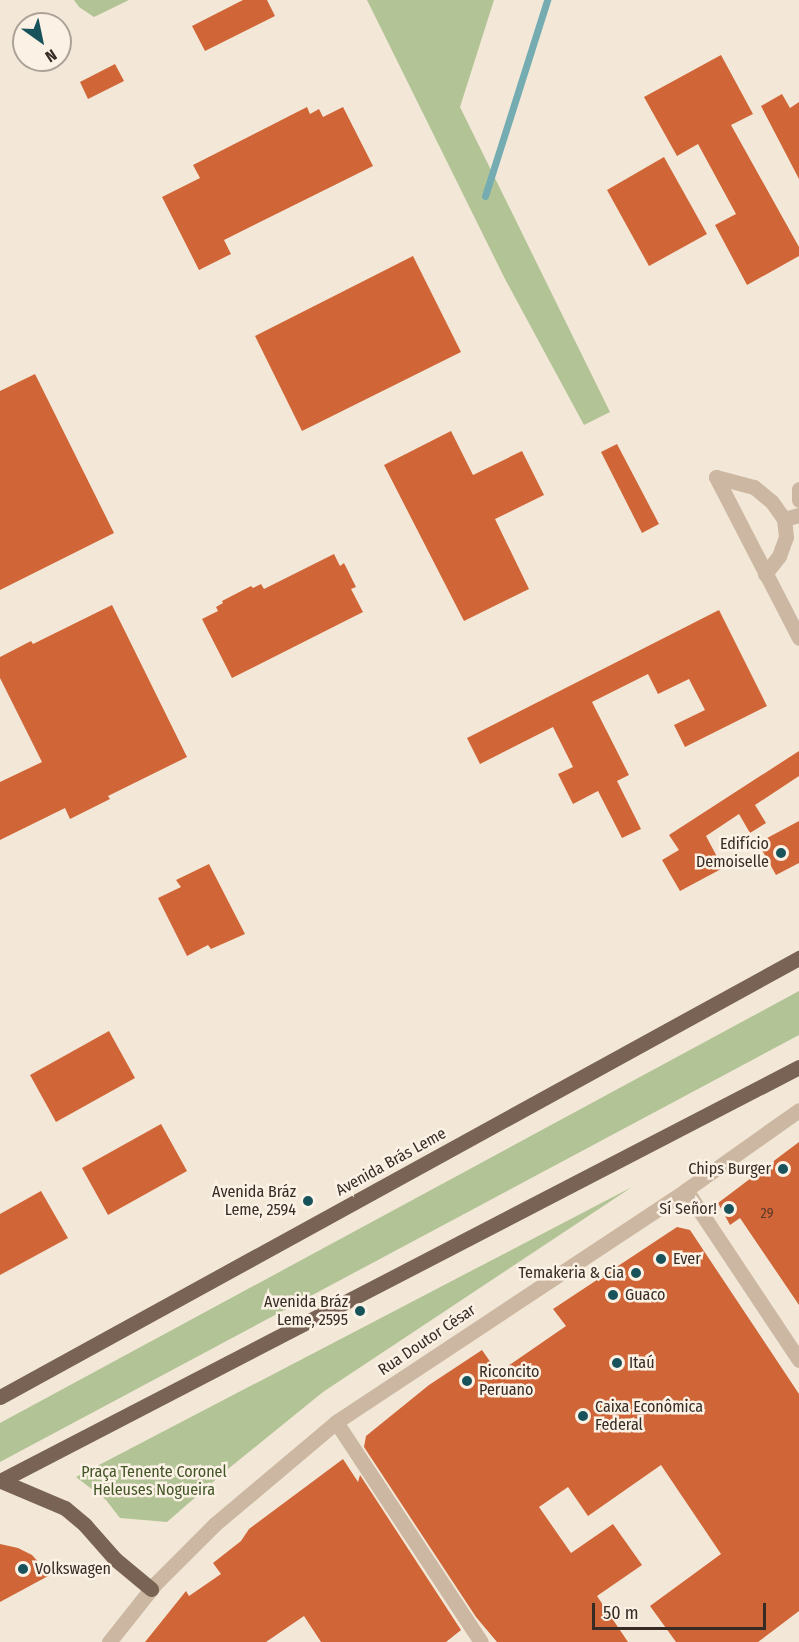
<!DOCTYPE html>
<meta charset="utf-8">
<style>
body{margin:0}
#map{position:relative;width:799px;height:1642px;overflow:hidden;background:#f3e8d7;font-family:"Fira Sans Condensed",sans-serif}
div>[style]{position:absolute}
.green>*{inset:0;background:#b2c396}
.stream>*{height:7px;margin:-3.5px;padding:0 3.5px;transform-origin:3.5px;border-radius:3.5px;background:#74acb2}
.building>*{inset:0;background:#d06638}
.minor>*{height:15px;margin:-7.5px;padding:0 7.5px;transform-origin:7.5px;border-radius:7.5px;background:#ccb8a2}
.tertiary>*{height:15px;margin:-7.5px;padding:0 7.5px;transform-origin:7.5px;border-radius:7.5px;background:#ccb8a2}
.primary>*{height:15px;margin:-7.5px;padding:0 7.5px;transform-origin:7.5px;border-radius:7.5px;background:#796355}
.dots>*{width:16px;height:16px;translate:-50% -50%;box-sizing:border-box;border:3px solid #fbf1e4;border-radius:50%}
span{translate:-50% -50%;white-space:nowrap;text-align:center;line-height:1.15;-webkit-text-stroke:5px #fbf1e4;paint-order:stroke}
.number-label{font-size:14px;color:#5c3a2a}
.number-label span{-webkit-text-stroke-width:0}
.poi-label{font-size:16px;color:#362c25}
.right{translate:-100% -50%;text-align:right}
.left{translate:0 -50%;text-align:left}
.street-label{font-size:16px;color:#362c25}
.park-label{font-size:16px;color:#425627}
.north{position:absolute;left:12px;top:12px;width:60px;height:60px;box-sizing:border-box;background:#fbf1e4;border:2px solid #aca298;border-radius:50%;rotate:147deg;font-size:16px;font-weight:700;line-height:24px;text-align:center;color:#362c25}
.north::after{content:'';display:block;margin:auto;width:21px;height:27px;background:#18535b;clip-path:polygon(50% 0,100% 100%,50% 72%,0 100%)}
.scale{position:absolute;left:592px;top:1603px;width:174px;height:27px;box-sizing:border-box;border:3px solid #362c25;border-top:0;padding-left:8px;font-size:18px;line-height:21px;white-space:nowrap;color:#362c25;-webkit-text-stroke:4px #fbf1e4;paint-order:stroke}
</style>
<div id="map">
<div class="green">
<div style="clip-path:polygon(74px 0,129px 0,94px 17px,79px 7px)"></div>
<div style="clip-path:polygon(367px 0,494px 0,460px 107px,610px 412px,584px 425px,505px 279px)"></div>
<div style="clip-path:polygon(799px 991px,799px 1035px,0 1462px,0 1423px)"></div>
<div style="clip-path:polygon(632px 1187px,323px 1392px,228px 1469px,167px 1522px,120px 1518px,106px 1500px,76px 1477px)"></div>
</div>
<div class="stream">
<div style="left:485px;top:196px;width:206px;rotate:-72.4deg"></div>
</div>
<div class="building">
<div style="clip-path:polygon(243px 0,267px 0,275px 16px,205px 51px,192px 26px)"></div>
<div style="clip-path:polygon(721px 55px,753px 114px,731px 125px,799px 247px,799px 256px,747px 285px,715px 225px,736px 214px,698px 144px,677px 156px,644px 97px)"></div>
<div style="clip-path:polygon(115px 64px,124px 81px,88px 99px,80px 82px)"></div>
<div style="clip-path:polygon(782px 94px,790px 108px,799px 102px,799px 179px,761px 106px)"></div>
<div style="clip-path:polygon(307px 107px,310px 114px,319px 109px,323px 117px,343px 107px,373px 166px,224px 240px,231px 254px,199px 270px,162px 197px,200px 178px,193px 165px)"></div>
<div style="clip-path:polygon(664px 157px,707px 234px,649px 266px,607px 190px)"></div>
<div style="clip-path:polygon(413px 256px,461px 352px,302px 431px,255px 336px)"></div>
<div style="clip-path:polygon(35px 374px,114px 533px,0 590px,0 391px)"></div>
<div style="clip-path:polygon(451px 431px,473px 475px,522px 451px,544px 495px,495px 519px,529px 589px,464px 621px,384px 465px)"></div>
<div style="clip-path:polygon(617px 444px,659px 524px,642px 533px,601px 452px)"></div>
<div style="clip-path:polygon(334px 554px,340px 566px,344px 563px,356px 587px,351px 589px,363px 612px,232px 678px,202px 619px,218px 611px,216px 607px,223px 603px,222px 601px,251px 586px,253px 588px,261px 584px,264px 589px)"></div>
<div style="clip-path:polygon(112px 605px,187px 757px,108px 796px,110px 799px,70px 819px,65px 808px,0 840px,0 782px,42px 762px,0 678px,0 657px,31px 641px,33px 644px)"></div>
<div style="clip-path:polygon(719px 610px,767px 706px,685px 747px,674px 725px,705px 710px,689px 679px,658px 694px,648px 674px,592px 702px,629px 775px,617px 781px,641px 829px,622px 838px,598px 791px,573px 804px,558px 774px,573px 767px,553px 727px,480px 764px,467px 738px)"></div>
<div style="clip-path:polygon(799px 751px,799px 776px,755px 805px,766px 823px,750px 833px,739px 814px,706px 836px,723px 868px,680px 891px,662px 860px,679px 850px,669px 835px)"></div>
<div style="clip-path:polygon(799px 821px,799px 863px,776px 875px,758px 843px)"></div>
<div style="clip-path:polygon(209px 864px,245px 934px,211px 949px,208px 945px,187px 956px,158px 898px,181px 887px,176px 880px)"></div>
<div style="clip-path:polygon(109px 1031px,135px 1078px,56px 1122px,30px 1075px)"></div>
<div style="clip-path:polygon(161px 1124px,187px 1171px,108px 1215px,82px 1168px)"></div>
<div style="clip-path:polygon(799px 1142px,799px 1305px,740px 1218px,730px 1225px,718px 1203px)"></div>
<div style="clip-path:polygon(41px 1191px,68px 1238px,0 1275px,0 1214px)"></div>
<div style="clip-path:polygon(677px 1227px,690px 1230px,799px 1394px,799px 1611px,758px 1642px,676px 1642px,650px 1606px,721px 1554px,661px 1465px,588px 1516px,568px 1487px,539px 1507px,571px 1553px,613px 1524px,642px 1565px,597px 1596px,628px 1642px,497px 1642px,476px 1617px,364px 1447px,366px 1436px,429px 1385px,482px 1350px,498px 1373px,566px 1326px,553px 1309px)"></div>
<div style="clip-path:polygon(343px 1459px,358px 1482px,360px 1475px,461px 1630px,446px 1642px,321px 1642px,304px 1616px,266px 1642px,145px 1642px,186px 1591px,189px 1596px,221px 1574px,213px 1563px,241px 1541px,249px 1529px)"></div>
<div style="clip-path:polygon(0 1544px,18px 1548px,32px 1555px,50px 1575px,0 1602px)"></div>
</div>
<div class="minor">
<div style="left:716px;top:477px;width:181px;rotate:62.7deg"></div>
<div style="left:716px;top:477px;width:39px;rotate:15deg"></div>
<div style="left:754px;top:487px;width:23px;rotate:40deg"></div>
<div style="left:772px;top:502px;width:21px;rotate:55deg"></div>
<div style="left:784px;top:519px;width:16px;rotate:-15deg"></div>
<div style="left:799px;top:489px;width:11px;rotate:90deg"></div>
<div style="left:765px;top:574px;width:23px;rotate:-52deg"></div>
<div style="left:779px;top:556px;width:20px;rotate:-70deg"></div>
<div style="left:786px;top:537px;width:18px;rotate:-96deg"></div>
<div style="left:686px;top:1190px;width:204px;rotate:56.4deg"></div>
<div style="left:336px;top:1422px;width:263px;rotate:56.6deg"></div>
</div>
<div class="tertiary">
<div style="left:109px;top:1642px;width:74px;rotate:-51.6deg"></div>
<div style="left:155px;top:1584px;width:85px;rotate:-45deg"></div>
<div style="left:215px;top:1524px;width:158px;rotate:-40.1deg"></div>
<div style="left:336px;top:1422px;width:420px;rotate:-33.5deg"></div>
<div style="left:686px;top:1190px;width:138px;rotate:-35.3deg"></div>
</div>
<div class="primary">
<div style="left:0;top:1397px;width:912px;rotate:-28.79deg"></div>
<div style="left:0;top:1481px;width:900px;rotate:-27.39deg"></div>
<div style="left:1px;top:1481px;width:69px;rotate:22.9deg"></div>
<div style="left:65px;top:1508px;width:26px;rotate:40deg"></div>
<div style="left:85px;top:1525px;width:45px;rotate:48.6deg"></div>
<div style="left:115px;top:1559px;width:47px;rotate:39.8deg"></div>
</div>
<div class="dots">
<div style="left:781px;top:853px;background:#18535b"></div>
<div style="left:783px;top:1169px;background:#18535b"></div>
<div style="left:308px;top:1201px;background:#18535b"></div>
<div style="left:729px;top:1209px;background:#18535b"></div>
<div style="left:661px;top:1259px;background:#18535b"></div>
<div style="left:636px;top:1273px;background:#18535b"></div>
<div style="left:613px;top:1295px;background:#18535b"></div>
<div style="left:360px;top:1311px;background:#18535b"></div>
<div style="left:617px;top:1363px;background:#18535b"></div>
<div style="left:467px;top:1381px;background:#18535b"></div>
<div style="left:583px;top:1416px;background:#18535b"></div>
<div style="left:23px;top:1569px;background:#18535b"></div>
</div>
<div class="number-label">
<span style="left:767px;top:1214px">29</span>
</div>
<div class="poi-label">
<span class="right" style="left:769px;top:853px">Edifício<br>Demoiselle</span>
<span class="right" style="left:771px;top:1169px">Chips Burger</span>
<span class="right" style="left:296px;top:1201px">Avenida Bráz<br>Leme, 2594</span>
<span class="right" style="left:717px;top:1209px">Sí Señor!</span>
<span class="left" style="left:673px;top:1259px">Ever</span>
<span class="right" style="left:624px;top:1273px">Temakeria &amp; Cia</span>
<span class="left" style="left:625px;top:1295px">Guaco</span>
<span class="right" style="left:348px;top:1311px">Avenida Bráz<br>Leme, 2595</span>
<span class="left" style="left:629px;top:1363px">Itaú</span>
<span class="left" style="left:479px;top:1381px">Riconcito<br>Peruano</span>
<span class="left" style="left:595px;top:1416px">Caixa Econômica<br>Federal</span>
<span class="left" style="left:35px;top:1569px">Volkswagen</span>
</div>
<div class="street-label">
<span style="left:391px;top:1162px;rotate:-29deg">Avenida Brás Leme</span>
<span style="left:427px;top:1340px;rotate:-34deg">Rua Doutor César</span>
</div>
<div class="park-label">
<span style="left:154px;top:1481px">Praça Tenente Coronel<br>Heleuses Nogueira</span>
</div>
<div class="north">N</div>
<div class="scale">50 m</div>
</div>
